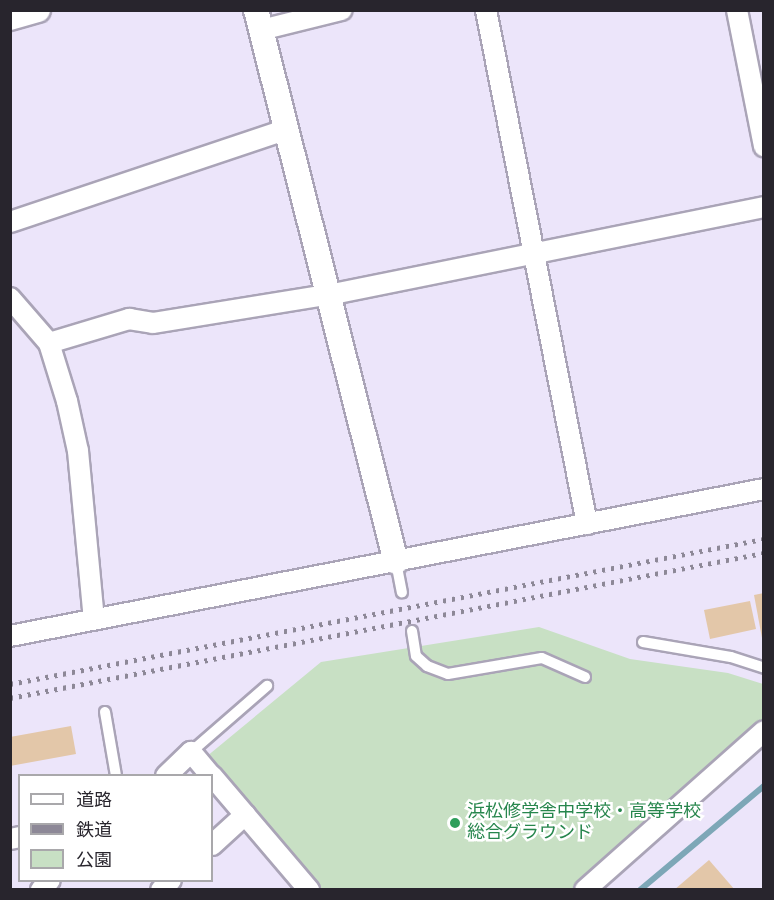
<!DOCTYPE html>
<meta charset="utf-8">
<style>
body{margin:0}
#map{position:relative;width:774px;height:900px;overflow:hidden;background:#ece5fa;font-family:"Source Sans 3","Noto Sans JP",sans-serif}
div>[style]{position:absolute}
.green>*{inset:0;background:#c8e0c4}
.stream>*{height:6px;margin:-3px;padding:0 3px;transform-origin:3px;border-radius:3px;background:#7da7b7}
.building>*{inset:0;background:#e3c7a9}
.roads{filter:drop-shadow(2px 0 #aaa4b7) drop-shadow(-2px 0 #aaa4b7) drop-shadow(0 2px #aaa4b7) drop-shadow(0 -2px #aaa4b7)}
.service>*{height:10px;margin:-5px;padding:0 5px;transform-origin:5px;border-radius:5px;background:#fff}
.minor>*{height:20px;margin:-10px;padding:0 10px;transform-origin:10px;border-radius:10px;background:#fff}
.tertiary>*{height:24px;margin:-12px;padding:0 12px;transform-origin:12px;border-radius:12px;background:#fff}
.rail>*{height:4.5px;margin-top:-2.25px;transform-origin:0;background:repeating-linear-gradient(90deg,#8d8897 0 3px,transparent 0 9px)}
.dots>*{width:16px;height:16px;translate:-50% -50%;box-sizing:border-box;border:3px solid #fff;border-radius:50%}
span{translate:-50% -50%;white-space:nowrap;text-align:center;line-height:1.15;-webkit-text-stroke:5px #fff;paint-order:stroke}
.leisure-label{font-size:18px;color:#27864d}
.left{translate:0 -50%;text-align:left}
.frame{position:absolute;inset:0;border:12px solid #28252d;pointer-events:none}
.legend{position:absolute;left:18px;top:774px;width:195px;height:108px;box-sizing:border-box;background:#fff;border:2px solid #a9a8ab;margin:0;padding:8px 10px;list-style:none;font-size:18px;color:#28252d}
.legend li{display:flex;align-items:center;gap:12px;height:30px}
.legend b{width:30px;border:2px solid #a9a8ab}
</style>
<div id="map">
<div class="green">
<div style="clip-path:polygon(539px 627px,630px 659px,728px 673px,763px 684px,763px 721px,573px 889px,320px 889px,206px 757px,321px 662px)"></div>
</div>
<div class="stream">
<div style="left:640px;top:890px;width:162px;rotate:-40deg"></div>
</div>
<div class="building">
<div style="clip-path:polygon(764px 593px,764px 638px,762px 638px,754px 595px)"></div>
<div style="clip-path:polygon(750px 601px,756px 629px,710px 639px,704px 610px)"></div>
<div style="clip-path:polygon(71px 726px,76px 754px,10px 766px,10px 737px)"></div>
<div style="clip-path:polygon(709px 860px,735px 890px,674px 890px)"></div>
</div>
<div class="roads">
<div class="service">
<div style="left:396px;top:562px;width:31px;rotate:79deg"></div>
<div style="left:412px;top:631px;width:25px;rotate:81deg"></div>
<div style="left:416px;top:656px;width:15px;rotate:42deg"></div>
<div style="left:427px;top:666px;width:22px;rotate:21deg"></div>
<div style="left:448px;top:674px;width:95px;rotate:-9.7deg"></div>
<div style="left:542px;top:658px;width:47px;rotate:23.8deg"></div>
<div style="left:643px;top:642px;width:89px;rotate:9.7deg"></div>
<div style="left:731px;top:657px;width:35px;rotate:18deg"></div>
<div style="left:105px;top:712px;width:65px;rotate:80.2deg"></div>
<div style="left:191px;top:752px;width:101px;rotate:-41deg"></div>
</div>
<div class="minor">
<div style="left:486px;top:10px;width:524px;rotate:78.88deg"></div>
<div style="left:737px;top:10px;width:139px;rotate:78.8deg"></div>
<div style="left:261px;top:30px;width:83px;rotate:-13.9deg"></div>
<div style="left:10px;top:222px;width:290px;rotate:-18.5deg"></div>
<div style="left:10px;top:298px;width:60px;rotate:49.1deg"></div>
<div style="left:49px;top:343px;width:61px;rotate:72.8deg"></div>
<div style="left:67px;top:401px;width:51px;rotate:77.6deg"></div>
<div style="left:78px;top:451px;width:169px;rotate:84.6deg"></div>
<div style="left:49px;top:343px;width:84px;rotate:-16.7deg"></div>
<div style="left:129px;top:319px;width:24px;rotate:9deg"></div>
<div style="left:153px;top:323px;width:187px;rotate:-9.2deg"></div>
<div style="left:338px;top:293px;width:435px;rotate:-11.4deg"></div>
<div style="left:10px;top:636px;width:768px;rotate:-11.03deg"></div>
<div style="left:166px;top:776px;width:35px;rotate:-44deg"></div>
<div style="left:191px;top:752px;width:31px;rotate:50deg"></div>
<div style="left:212px;top:776px;width:150px;rotate:49.6deg"></div>
<div style="left:10px;top:839px;width:10px;rotate:-11deg"></div>
<div style="left:212px;top:845px;width:45px;rotate:-42.3deg"></div>
<div style="left:41px;top:890px;width:13px;rotate:-48deg"></div>
<div style="left:161px;top:890px;width:14px;rotate:-45deg"></div>
<div style="left:585px;top:890px;width:239px;rotate:-41.6deg"></div>
</div>
<div class="tertiary">
<div style="left:256px;top:10px;width:569px;rotate:75.77deg"></div>
<div style="left:10px;top:18px;width:29px;rotate:-16deg"></div>
</div>
</div>
<div class="rail">
<div style="left:10px;top:684px;width:768px;rotate:-10.89deg"></div>
<div style="left:10px;top:698px;width:768px;rotate:-10.89deg"></div>
</div>
<div class="dots">
<div style="left:455px;top:823px;background:#2e9e5b"></div>
</div>
<div class="leisure-label">
<span class="left" style="left:467px;top:823px">浜松修学舎中学校・高等学校<br>総合グラウンド</span>
</div>
<div class="frame"></div>
<ul class="legend">
<li><b style="height:8px;background:#fff"></b>道路</li>
<li><b style="height:8px;background:#8d8897"></b>鉄道</li>
<li><b style="height:16px;background:#c8e0c4"></b>公園</li>
</ul>
</div>
